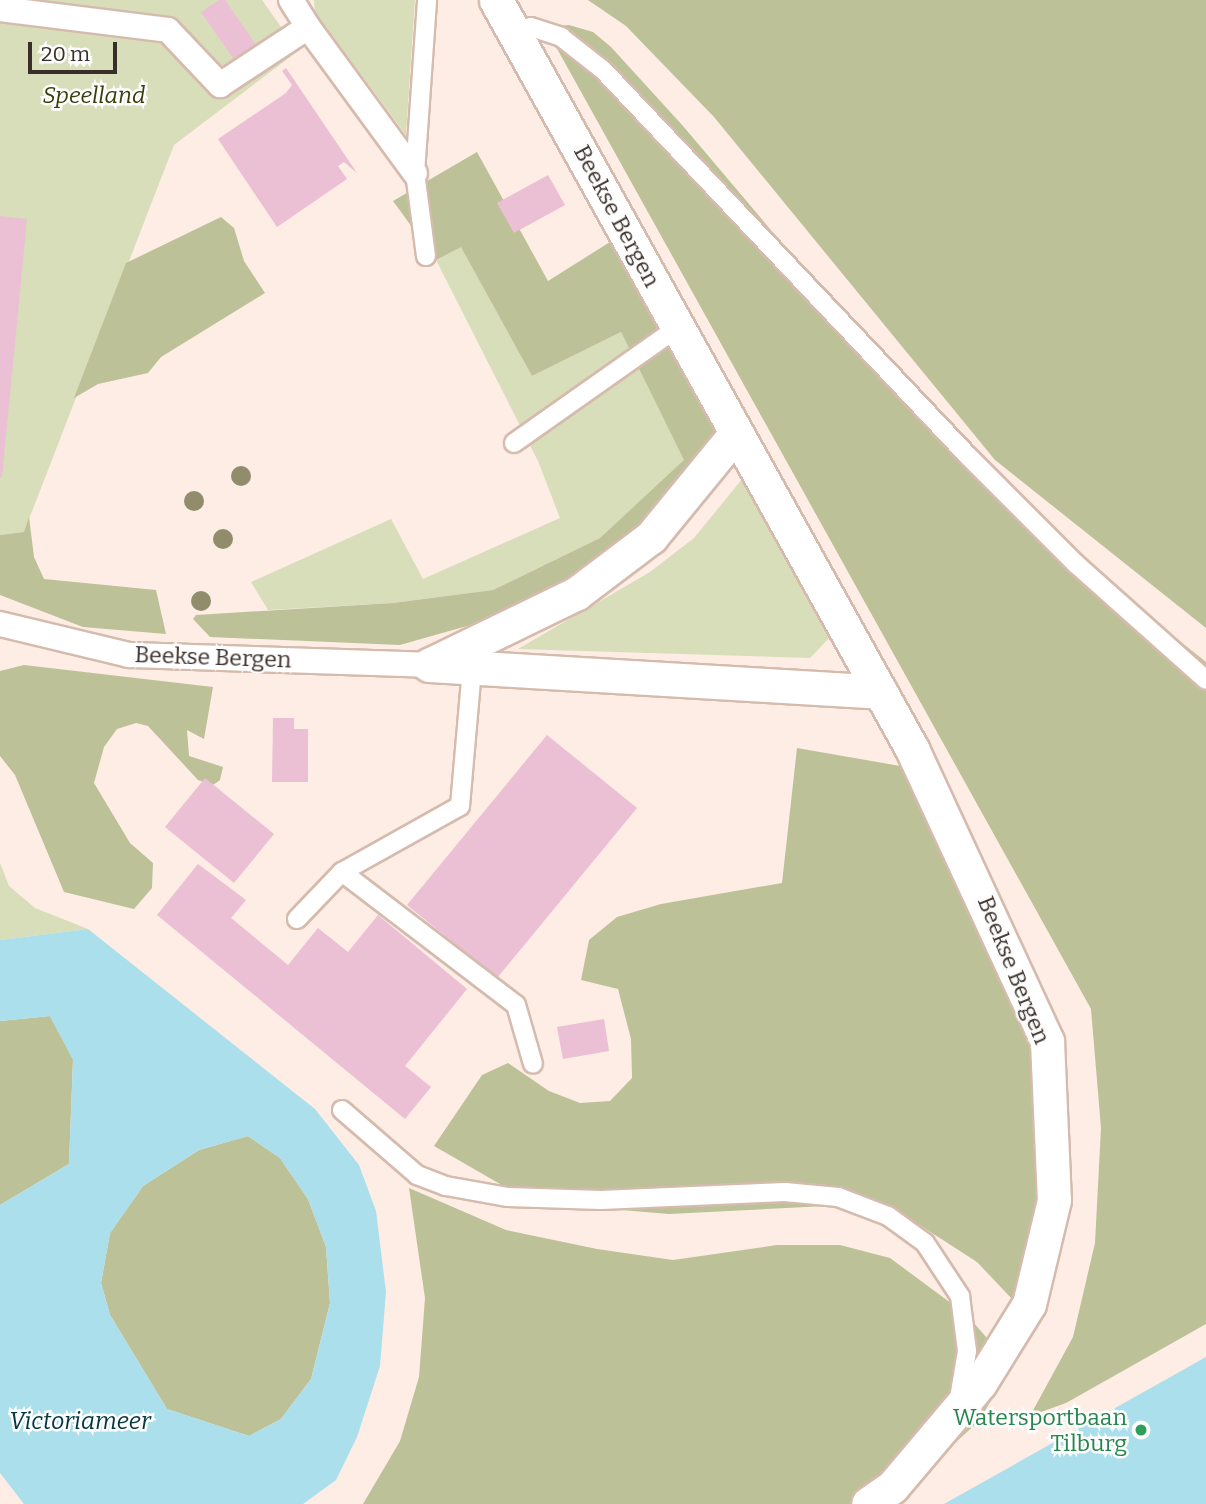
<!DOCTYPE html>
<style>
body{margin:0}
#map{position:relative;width:1206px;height:1504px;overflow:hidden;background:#fdede4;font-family:Bitter,serif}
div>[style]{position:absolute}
.green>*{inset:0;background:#d8ddba}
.forest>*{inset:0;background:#bcc198}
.water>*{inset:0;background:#abdfec}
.building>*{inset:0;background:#ebbfd4}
.roads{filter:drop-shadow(2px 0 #d5bbad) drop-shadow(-2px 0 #d5bbad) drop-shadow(0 2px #d5bbad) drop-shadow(0 -2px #d5bbad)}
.service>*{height:18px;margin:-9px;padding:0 9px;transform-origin:9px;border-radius:9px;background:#fff}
.pedestrian>*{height:24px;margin:-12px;padding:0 12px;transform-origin:12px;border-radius:12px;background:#fff}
.minor>*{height:33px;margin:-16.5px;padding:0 16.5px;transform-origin:16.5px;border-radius:16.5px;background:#fff}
.trees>*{width:20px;height:20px;margin:-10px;border-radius:50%;background:#918c6c}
.dots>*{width:19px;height:19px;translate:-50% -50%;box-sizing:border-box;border:4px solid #fdfdfd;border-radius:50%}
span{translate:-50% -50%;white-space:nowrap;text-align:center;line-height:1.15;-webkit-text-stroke:5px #fdfdfd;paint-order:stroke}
.park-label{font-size:23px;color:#393d0a;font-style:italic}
.street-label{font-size:23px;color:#392f2a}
.leisure-label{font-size:23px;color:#27864d}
.right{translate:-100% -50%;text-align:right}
.water-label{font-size:24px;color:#053740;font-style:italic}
.scale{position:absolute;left:28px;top:42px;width:89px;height:32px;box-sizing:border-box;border:4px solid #392f2a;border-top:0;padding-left:9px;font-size:21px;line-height:24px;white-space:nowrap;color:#392f2a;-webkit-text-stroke:5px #fdfdfd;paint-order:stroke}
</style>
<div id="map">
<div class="green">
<div style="clip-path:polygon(0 0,262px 0,298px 51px,174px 145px,24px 532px,0 535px)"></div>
<div style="clip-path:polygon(314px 0,415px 0,406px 135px,315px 12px)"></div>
<div style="clip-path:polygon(461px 246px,532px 376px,621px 332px,685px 460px,600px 538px,493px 590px,393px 603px,268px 610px,251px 582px,391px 519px,423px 579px,560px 518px,538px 461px,436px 260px)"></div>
<div style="clip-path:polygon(743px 478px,832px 635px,810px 658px,518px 649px,650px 572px,694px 538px)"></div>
<div style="clip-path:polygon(0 863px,9px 886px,35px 908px,88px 929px,0 940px)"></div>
</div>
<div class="forest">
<div style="clip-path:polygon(588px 0,1206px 0,1206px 628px,995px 460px,714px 117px,626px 26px)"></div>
<div style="clip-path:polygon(569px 25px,593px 32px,611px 47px,683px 126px,836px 307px,906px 402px,977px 480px,1206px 662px,1206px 1324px,1066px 1403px,1030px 1416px,1073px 1337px,1095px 1243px,1101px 1128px,1091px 1009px,545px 27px)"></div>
<div style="clip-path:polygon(477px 152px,548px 281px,610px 242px,724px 444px,651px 523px,592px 570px,481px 622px,400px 645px,210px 637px,193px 619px,196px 615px,393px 603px,493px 590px,600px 538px,684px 460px,621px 332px,532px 376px,461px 247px,436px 260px,393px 201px)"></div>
<div style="clip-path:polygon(221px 217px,234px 228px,244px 261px,265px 293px,161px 357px,148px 373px,98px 384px,74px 398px,126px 263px)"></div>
<div style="clip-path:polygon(29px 517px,34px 557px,44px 579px,156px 590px,166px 634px,83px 627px,0 595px,0 535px,24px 532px)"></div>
<div style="clip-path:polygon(24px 665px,213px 687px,204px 739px,187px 730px,189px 756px,223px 767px,220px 780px,213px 785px,198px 780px,148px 726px,136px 723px,117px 729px,104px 747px,94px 783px,130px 843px,153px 863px,152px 888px,134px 909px,64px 892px,15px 775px,0 756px,0 671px)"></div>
<div style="clip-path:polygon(797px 748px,906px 767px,973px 885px,1041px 1072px,1050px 1152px,1030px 1318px,977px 1262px,901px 1213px,864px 1204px,669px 1214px,585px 1207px,507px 1188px,434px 1146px,482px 1075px,508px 1063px,549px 1091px,580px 1103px,610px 1101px,632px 1078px,631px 1039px,618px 989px,581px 980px,589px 940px,617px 917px,661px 904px,782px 883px)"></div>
<div style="clip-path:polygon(50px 1016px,73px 1059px,69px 1164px,0 1205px,0 1021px)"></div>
<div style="clip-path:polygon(248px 1136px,280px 1158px,308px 1199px,326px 1247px,330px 1303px,311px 1379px,281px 1419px,249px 1436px,167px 1409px,110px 1315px,101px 1283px,110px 1233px,143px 1186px,199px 1150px)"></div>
<div style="clip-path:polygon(409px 1188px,506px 1230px,597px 1249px,673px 1260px,777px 1245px,840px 1245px,890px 1258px,967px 1315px,1011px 1366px,979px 1421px,922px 1473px,870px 1504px,363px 1504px,400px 1441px,419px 1377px,425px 1298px)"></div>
</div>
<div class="water">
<div style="clip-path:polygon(evenodd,88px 929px,315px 1109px,359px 1165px,376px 1211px,386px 1292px,380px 1366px,357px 1437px,336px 1480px,303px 1504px,24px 1504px,0 1473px,0 1205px,69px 1164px,73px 1060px,50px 1016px,0 1021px,0 940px,88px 929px,248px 1136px,280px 1158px,308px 1199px,326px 1247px,330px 1303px,311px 1379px,281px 1419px,249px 1436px,167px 1409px,110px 1315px,101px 1283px,110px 1233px,143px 1186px,199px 1150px,248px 1136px)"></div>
<div style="clip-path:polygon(1206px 1357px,1206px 1504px,944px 1504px)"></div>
</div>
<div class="building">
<div style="clip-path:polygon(219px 0,225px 0,259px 49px,237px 64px,201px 12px)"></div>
<div style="clip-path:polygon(286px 68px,357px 173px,344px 162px,338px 166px,347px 179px,277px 227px,218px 139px,286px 93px,292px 85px,282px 71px)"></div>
<div style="clip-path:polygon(548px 175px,565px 205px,514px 233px,497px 203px)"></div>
<div style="clip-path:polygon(0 216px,27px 219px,2px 477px,0 477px)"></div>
<div style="clip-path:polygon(273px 718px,294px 718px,294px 729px,308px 729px,308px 782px,272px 782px)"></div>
<div style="clip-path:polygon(547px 735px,637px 808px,497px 978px,407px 905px)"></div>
<div style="clip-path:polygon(205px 778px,274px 834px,234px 883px,165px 827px)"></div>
<div style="clip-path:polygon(198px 864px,246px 900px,231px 918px,288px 965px,318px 928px,348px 952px,378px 915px,467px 989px,405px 1066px,431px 1087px,405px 1119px,157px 915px)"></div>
<div style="clip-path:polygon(604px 1019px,609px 1051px,563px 1059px,557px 1027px)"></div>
</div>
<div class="roads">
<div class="service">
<div style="left:515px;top:31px;width:16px;rotate:-14deg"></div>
<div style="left:531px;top:27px;width:32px;rotate:18deg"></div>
<div style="left:561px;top:37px;width:53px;rotate:38.2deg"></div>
<div style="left:603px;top:70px;width:531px;rotate:46.6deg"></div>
<div style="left:968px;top:456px;width:153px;rotate:45deg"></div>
<div style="left:1076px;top:564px;width:174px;rotate:41.7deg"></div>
<div style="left:426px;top:256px;width:84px;rotate:-97.5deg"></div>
<div style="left:415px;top:173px;width:173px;rotate:-86deg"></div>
<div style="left:514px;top:443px;width:199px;rotate:-35.2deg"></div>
<div style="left:342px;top:872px;width:219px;rotate:37.4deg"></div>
<div style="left:516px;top:1005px;width:61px;rotate:73.9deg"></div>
<div style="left:297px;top:919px;width:65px;rotate:-46.2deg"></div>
<div style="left:342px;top:872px;width:135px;rotate:-29.2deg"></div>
<div style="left:460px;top:806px;width:139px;rotate:-85deg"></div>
<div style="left:342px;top:1110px;width:99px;rotate:40.9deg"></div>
<div style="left:417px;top:1175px;width:31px;rotate:21deg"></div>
<div style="left:446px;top:1186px;width:63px;rotate:10.1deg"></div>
<div style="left:508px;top:1197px;width:93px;rotate:1.8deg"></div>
<div style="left:601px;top:1200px;width:184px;rotate:-2.5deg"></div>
<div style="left:785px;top:1192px;width:53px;rotate:5.4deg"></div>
<div style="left:838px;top:1197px;width:53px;rotate:20.8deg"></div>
<div style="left:888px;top:1216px;width:46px;rotate:36.1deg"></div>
<div style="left:925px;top:1243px;width:64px;rotate:56.6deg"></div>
<div style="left:960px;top:1296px;width:55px;rotate:82.7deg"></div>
<div style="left:967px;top:1351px;width:49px;rotate:99.5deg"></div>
</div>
<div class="pedestrian">
<div style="left:0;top:9px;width:169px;rotate:7.1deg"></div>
<div style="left:168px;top:30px;width:76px;rotate:46.6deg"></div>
<div style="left:220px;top:85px;width:105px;rotate:-33.4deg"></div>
<div style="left:308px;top:27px;width:32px;rotate:-122deg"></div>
<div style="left:308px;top:27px;width:181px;rotate:53.8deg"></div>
<div style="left:0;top:624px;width:133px;rotate:13.5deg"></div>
<div style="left:129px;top:655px;width:300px;rotate:1.9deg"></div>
</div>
<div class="minor">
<div style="left:496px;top:0;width:857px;rotate:60.95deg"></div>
<div style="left:912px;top:749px;width:322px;rotate:65.2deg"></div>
<div style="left:1047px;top:1041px;width:159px;rotate:87.5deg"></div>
<div style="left:1054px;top:1200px;width:107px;rotate:103.5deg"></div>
<div style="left:1029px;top:1304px;width:93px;rotate:121.8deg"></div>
<div style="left:980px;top:1383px;width:136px;rotate:130.2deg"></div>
<div style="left:892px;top:1487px;width:29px;rotate:145deg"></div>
<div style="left:431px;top:664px;width:162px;rotate:-25.9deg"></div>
<div style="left:577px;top:593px;width:93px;rotate:-37.1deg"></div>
<div style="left:651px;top:537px;width:134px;rotate:-50.7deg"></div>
<div style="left:429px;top:665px;width:452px;rotate:3.4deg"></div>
</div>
</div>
<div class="trees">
<div style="left:241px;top:476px"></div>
<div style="left:194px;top:501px"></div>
<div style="left:223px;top:539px"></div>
<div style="left:201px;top:601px"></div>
</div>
<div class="dots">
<div style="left:1141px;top:1430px;background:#2e9e5b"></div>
</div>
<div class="park-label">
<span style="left:94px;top:95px">Speelland</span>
</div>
<div class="street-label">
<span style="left:617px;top:216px;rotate:62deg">Beekse Bergen</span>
<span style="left:213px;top:657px;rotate:2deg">Beekse Bergen</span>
<span style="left:1014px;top:970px;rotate:68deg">Beekse Bergen</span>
</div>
<div class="leisure-label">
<span class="right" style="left:1127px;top:1430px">Watersportbaan<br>Tilburg</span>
</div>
<div class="water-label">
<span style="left:80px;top:1422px">Victoriameer</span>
</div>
<div class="scale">20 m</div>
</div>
